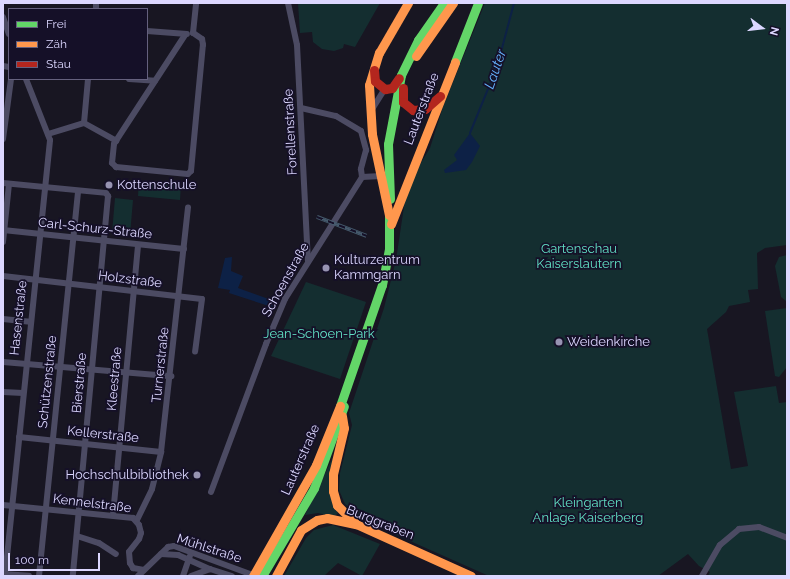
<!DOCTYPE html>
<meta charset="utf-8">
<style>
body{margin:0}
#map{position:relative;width:790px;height:579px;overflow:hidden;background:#181622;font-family:Raleway,sans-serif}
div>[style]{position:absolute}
.green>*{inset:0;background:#142e30}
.water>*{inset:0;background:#0d2146}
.stream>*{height:2px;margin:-1px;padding:0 1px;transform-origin:1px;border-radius:1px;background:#0d2146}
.street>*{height:6px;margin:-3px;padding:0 3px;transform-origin:3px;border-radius:3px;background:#4c4b63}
.fast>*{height:9px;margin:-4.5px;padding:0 4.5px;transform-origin:4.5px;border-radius:4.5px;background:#63d668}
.slow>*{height:9px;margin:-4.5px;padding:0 4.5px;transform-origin:4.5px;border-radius:4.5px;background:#ff974d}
.jam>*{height:9px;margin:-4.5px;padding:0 4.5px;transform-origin:4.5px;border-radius:4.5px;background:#b3261e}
.rail>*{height:3.5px;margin-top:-1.75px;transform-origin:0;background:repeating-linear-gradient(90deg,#151028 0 6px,#455a6d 0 12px);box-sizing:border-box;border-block:1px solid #455a6d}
.dots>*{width:11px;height:11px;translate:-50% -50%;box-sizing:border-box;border:2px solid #151028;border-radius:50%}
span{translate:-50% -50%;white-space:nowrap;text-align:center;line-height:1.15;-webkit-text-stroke:3.5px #151028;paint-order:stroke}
.street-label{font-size:13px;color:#dcd7ff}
.poi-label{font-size:13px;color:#dcd7ff}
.left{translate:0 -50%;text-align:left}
.right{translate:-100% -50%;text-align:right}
.park-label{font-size:13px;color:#61e0c4}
.water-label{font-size:14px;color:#65b4ff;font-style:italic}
.frame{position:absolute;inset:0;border:4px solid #dcd7ff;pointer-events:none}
.legend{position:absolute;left:8px;top:8px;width:140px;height:72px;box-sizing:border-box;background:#151028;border:1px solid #65607e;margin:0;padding:5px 7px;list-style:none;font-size:12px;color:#dcd7ff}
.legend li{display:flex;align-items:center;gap:8px;height:20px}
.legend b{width:20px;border:1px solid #65607e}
.north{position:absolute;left:742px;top:8px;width:40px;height:40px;-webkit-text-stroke:3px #151028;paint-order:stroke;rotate:105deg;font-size:11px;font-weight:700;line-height:16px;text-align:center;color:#dcd7ff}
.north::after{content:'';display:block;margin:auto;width:14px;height:18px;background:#dcd7ff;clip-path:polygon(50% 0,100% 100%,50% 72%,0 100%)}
.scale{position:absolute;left:8px;top:553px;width:92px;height:18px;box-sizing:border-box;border:2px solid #dcd7ff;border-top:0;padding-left:5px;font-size:12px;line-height:14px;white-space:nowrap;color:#dcd7ff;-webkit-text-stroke:3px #151028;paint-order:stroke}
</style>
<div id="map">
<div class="green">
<div style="clip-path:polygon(298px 3px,380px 3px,355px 47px,344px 44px,343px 48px,334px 51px,322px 49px,313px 42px,312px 32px,300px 33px)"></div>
<div style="clip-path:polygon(485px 3px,787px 3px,787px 245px,765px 248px,757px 253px,758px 289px,748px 290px,750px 302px,729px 306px,726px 312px,707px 329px,731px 469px,748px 466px,734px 392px,776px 386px,779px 403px,787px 402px,787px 576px,708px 576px,710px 572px,699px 566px,688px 554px,658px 576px,489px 576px,365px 521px,345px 504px,339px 490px,340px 473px,352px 425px,349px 413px,384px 308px,396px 260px,405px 200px,419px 166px,430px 148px,443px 107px)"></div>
<div style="clip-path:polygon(139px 181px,181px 184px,180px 200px,138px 196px)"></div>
<div style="clip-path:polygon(115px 198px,133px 200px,130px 235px,112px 233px)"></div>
<div style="clip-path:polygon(787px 255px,787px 301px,786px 301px,781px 297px,775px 266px,779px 257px)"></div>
<div style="clip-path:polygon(306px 282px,366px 302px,340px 379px,271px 356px)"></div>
<div style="clip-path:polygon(787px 308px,787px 367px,779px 377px,775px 376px,765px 311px)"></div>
<div style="clip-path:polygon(333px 457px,332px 503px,338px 513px,334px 517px,318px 513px,305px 515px)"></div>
<div style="clip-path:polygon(333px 525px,380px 544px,362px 576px,338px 563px,324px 576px,284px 576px,306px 538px,314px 530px)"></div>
</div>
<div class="water">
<div style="clip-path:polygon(470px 133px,480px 146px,472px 162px,466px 170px,445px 173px,444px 170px,457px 160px,454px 155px)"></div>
<div style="clip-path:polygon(232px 257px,231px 271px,243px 276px,238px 288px,277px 302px,275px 308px,229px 293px,230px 290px,218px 288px,225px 258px)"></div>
</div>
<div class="stream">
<div style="left:470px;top:133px;width:71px;rotate:-67.8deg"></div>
<div style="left:497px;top:67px;width:66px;rotate:-75.1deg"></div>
</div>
<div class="street">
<div style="left:288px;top:3px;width:43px;rotate:77.9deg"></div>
<div style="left:297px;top:45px;width:216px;rotate:87.1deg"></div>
<div style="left:96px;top:9px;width:6px;rotate:-90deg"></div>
<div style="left:3px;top:17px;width:18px;rotate:71deg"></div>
<div style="left:147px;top:31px;width:40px;rotate:4.3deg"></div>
<div style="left:185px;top:35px;width:130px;rotate:123.1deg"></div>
<div style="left:114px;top:144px;width:19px;rotate:96deg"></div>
<div style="left:112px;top:163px;width:6px;rotate:45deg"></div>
<div style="left:116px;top:167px;width:72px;rotate:5.6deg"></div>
<div style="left:188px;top:174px;width:4px;rotate:-45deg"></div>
<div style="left:191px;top:171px;width:127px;rotate:-84.6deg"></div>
<div style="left:203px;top:45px;width:6px;rotate:-99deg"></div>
<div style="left:202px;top:39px;width:11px;rotate:-146deg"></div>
<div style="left:193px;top:33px;width:30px;rotate:-84deg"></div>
<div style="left:3px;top:66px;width:6px;rotate:9deg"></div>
<div style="left:129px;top:79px;width:26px;rotate:4deg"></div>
<div style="left:301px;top:108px;width:36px;rotate:13deg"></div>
<div style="left:336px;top:116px;width:29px;rotate:31deg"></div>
<div style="left:361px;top:131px;width:20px;rotate:75deg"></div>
<div style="left:366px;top:150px;width:20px;rotate:105deg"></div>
<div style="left:361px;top:169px;width:8px;rotate:83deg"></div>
<div style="left:371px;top:111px;width:26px;rotate:-58deg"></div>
<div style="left:84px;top:123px;width:44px;rotate:-84.8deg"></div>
<div style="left:48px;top:134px;width:38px;rotate:-17deg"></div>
<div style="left:84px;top:123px;width:37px;rotate:29deg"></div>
<div style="left:3px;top:139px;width:61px;rotate:-82.4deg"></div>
<div style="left:362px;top:177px;width:19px;rotate:-3deg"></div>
<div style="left:3px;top:183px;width:103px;rotate:5.5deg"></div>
<div style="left:106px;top:193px;width:4px;rotate:56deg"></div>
<div style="left:108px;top:196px;width:382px;rotate:95.3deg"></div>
<div style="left:3px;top:230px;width:182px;rotate:6deg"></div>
<div style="left:3px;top:242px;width:58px;rotate:-84.1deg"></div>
<div style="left:3px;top:276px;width:200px;rotate:6.6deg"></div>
<div style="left:202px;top:299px;width:53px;rotate:97.5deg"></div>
<div style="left:3px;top:319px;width:27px;rotate:6deg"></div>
<div style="left:3px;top:362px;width:169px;rotate:4.8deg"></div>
<div style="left:3px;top:392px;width:20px;rotate:3deg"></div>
<div style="left:19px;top:437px;width:143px;rotate:6deg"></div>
<div style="left:211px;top:492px;width:158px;rotate:-69.6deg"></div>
<div style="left:266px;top:344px;width:49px;rotate:-67.1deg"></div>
<div style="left:285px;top:299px;width:144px;rotate:-57.7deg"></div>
<div style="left:3px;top:505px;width:131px;rotate:5.7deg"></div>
<div style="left:133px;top:518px;width:9px;rotate:49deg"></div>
<div style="left:139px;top:525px;width:8px;rotate:76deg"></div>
<div style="left:141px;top:533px;width:6px;rotate:108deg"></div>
<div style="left:139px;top:539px;width:16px;rotate:128deg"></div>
<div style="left:129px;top:552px;width:11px;rotate:85deg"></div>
<div style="left:130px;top:563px;width:6px;rotate:59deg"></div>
<div style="left:133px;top:568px;width:11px;rotate:10deg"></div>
<div style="left:113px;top:515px;width:271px;rotate:-84.7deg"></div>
<div style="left:137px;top:520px;width:34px;rotate:-64deg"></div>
<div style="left:152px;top:489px;width:38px;rotate:-76deg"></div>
<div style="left:161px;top:452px;width:246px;rotate:-83.7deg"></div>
<div style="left:77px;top:536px;width:23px;rotate:18deg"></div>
<div style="left:99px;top:543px;width:20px;rotate:33deg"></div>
<div style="left:161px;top:554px;width:17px;rotate:3deg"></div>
<div style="left:178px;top:555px;width:35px;rotate:24deg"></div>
<div style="left:3px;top:574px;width:26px;rotate:4deg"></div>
<div style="left:5px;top:576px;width:438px;rotate:-84.1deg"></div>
<div style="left:50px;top:140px;width:66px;rotate:-111.5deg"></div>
<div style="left:39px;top:576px;width:387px;rotate:-84.2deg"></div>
<div style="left:138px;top:576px;width:42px;rotate:-44deg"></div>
<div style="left:168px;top:547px;width:6px;rotate:-9deg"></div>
<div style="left:174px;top:546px;width:84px;rotate:20.2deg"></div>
<div style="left:183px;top:576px;width:21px;rotate:-71deg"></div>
<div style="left:191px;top:576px;width:20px;rotate:-20deg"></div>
<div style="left:210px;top:569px;width:23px;rotate:18deg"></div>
<div style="left:702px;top:576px;width:36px;rotate:-60deg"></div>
<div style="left:720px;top:545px;width:25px;rotate:-40deg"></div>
<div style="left:739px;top:529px;width:20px;rotate:-6deg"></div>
<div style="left:759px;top:527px;width:30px;rotate:21deg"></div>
</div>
<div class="fast">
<div style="left:455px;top:62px;width:63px;rotate:-68.7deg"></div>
<div style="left:390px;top:199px;width:55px;rotate:-92.1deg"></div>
<div style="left:388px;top:144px;width:70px;rotate:-79.3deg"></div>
<div style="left:401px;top:75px;width:39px;rotate:-64deg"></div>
<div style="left:418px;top:40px;width:45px;rotate:-54.9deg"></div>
<div style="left:340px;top:406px;width:128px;rotate:-70.9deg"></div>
<div style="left:382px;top:285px;width:37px;rotate:-79deg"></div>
<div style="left:389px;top:249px;width:34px;rotate:-90deg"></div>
<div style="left:262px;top:576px;width:102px;rotate:-59.4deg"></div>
<div style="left:314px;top:488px;width:87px;rotate:-69.9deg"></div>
</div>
<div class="slow">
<div style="left:416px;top:56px;width:65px;rotate:-55.1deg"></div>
<div style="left:389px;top:215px;width:83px;rotate:-101.9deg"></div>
<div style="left:372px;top:134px;width:49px;rotate:-93.5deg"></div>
<div style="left:369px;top:85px;width:34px;rotate:-73deg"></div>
<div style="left:379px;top:53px;width:58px;rotate:-59.9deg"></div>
<div style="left:391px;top:224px;width:174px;rotate:-68.4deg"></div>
<div style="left:342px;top:416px;width:12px;rotate:81deg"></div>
<div style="left:344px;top:428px;width:47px;rotate:103.4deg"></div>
<div style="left:333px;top:474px;width:17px;rotate:90deg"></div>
<div style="left:333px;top:491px;width:15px;rotate:74deg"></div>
<div style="left:337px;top:505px;width:25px;rotate:45deg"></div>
<div style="left:253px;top:576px;width:128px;rotate:-60.4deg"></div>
<div style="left:316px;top:465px;width:64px;rotate:-67.9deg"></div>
<div style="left:276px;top:576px;width:52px;rotate:-61.5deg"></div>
<div style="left:301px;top:530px;width:19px;rotate:-32deg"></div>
<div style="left:317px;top:520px;width:10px;rotate:-11deg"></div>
<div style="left:327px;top:518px;width:30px;rotate:12deg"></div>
<div style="left:356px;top:524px;width:126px;rotate:24.3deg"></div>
</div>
<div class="jam">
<div style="left:374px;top:70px;width:11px;rotate:85deg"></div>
<div style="left:375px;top:81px;width:13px;rotate:39deg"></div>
<div style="left:385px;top:89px;width:7px;rotate:-8deg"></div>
<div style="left:392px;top:88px;width:12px;rotate:-55deg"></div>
<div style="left:403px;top:88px;width:14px;rotate:90deg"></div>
<div style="left:403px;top:102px;width:13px;rotate:39deg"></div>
<div style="left:413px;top:110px;width:12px;rotate:-5deg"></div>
<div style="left:425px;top:109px;width:20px;rotate:-41deg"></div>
</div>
<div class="rail">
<div style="left:317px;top:217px;width:53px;rotate:20.8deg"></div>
</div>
<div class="dots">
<div style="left:109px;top:185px;background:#9793b2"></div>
<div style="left:326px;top:268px;background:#9793b2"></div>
<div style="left:559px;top:342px;background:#9793b2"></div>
<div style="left:197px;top:475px;background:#9793b2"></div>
</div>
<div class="street-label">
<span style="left:422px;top:109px;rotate:-69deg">Lauterstraße</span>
<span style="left:291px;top:132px;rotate:-93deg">Forellenstraße</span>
<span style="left:95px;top:229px;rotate:6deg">Carl-Schurz-Straße</span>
<span style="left:130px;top:280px;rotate:7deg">Holzstraße</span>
<span style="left:286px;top:280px;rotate:-61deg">Schoenstraße</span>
<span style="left:19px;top:318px;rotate:-84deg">Hasenstraße</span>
<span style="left:161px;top:365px;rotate:-84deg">Turnerstraße</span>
<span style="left:115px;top:379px;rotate:-85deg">Kleestraße</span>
<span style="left:48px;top:382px;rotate:-84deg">Schützenstraße</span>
<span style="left:80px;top:383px;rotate:-85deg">Bierstraße</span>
<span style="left:103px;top:435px;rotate:6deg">Kellerstraße</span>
<span style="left:301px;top:460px;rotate:-66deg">Lauterstraße</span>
<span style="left:92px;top:504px;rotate:7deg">Kennelstraße</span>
<span style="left:380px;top:523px;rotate:22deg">Burggraben</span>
<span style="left:209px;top:549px;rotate:18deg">Mühlstraße</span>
</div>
<div class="poi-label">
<span class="left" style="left:117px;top:185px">Kottenschule</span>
<span class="left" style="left:334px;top:268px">Kulturzentrum<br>Kammgarn</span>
<span class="left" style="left:567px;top:342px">Weidenkirche</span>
<span class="right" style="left:189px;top:475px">Hochschulbibliothek</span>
</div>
<div class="park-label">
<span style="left:579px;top:257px">Gartenschau<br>Kaiserslautern</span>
<span style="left:319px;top:334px">Jean-Schoen-Park</span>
<span style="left:588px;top:511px">Kleingarten<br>Anlage Kaiserberg</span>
</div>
<div class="water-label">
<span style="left:495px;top:69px;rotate:-71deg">Lauter</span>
</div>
<div class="frame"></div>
<ul class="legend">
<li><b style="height:5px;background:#63d668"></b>Frei</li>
<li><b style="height:5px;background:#ff974d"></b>Zäh</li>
<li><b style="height:5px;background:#b3261e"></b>Stau</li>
</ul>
<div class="north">N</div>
<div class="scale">100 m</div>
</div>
